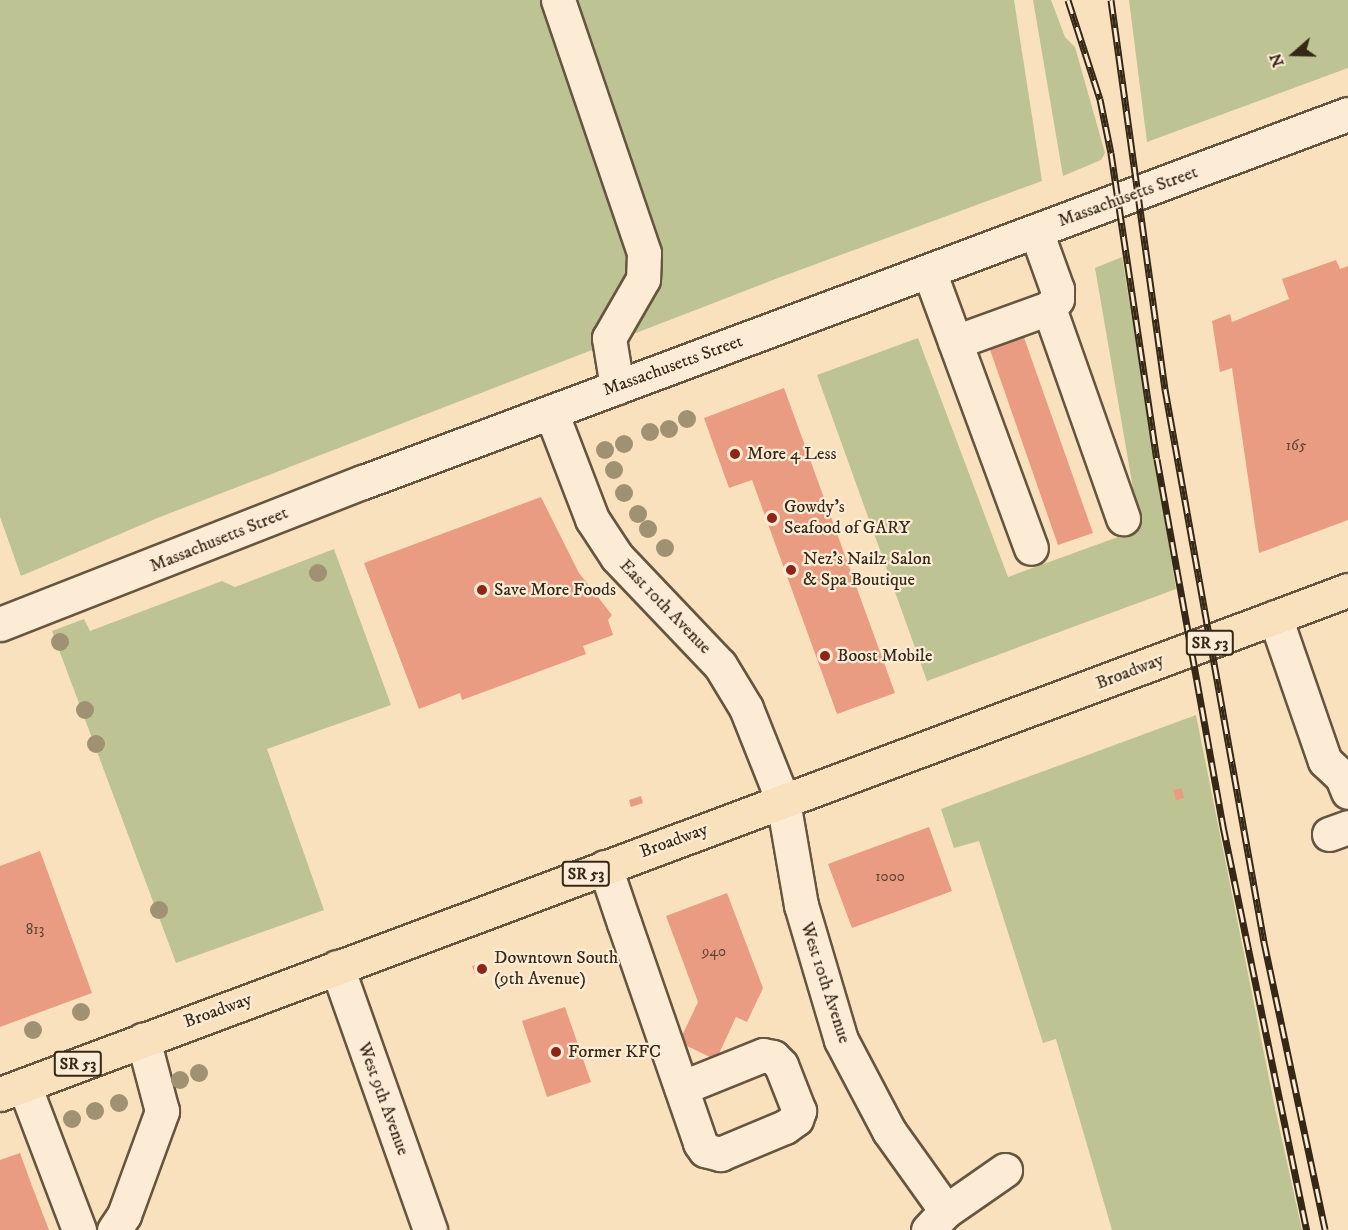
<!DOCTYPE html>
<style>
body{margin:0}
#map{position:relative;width:1348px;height:1230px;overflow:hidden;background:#fae1be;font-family:"IM FELL DW Pica",serif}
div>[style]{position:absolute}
.green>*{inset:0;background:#bdc392}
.building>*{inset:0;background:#e99c82}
.roads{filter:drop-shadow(2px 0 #665640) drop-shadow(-2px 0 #665640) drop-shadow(0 2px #665640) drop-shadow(0 -2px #665640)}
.minor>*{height:33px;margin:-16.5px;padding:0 16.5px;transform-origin:16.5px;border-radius:16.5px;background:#fcecd5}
.major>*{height:33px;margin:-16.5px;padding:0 16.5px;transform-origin:16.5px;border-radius:16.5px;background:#fae1be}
.rail>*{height:7px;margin-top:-3.5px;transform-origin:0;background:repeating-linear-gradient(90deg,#fcecd5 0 14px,#352816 0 28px);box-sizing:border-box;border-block:2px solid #352816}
.trees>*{width:18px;height:18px;margin:-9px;border-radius:50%;background:#a09173}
.dots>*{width:16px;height:16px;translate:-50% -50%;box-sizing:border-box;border:3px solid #fcecd5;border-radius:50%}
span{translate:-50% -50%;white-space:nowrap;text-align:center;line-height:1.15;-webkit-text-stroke:4.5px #fcecd5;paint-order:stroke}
.number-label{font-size:15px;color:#624531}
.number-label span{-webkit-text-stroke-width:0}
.shield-label span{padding:2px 4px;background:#fcecd5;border:2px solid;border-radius:4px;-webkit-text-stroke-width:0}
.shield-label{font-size:16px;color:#352816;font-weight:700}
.street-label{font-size:18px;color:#352816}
.poi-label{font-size:18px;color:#352816}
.left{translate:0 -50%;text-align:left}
.north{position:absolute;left:1264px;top:24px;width:60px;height:60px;-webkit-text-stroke:4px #fcecd5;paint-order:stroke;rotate:250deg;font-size:16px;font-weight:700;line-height:24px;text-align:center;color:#352816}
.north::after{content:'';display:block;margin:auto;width:21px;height:27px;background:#352816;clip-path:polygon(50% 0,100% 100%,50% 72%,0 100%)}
</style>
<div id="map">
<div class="green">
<div style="clip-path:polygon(0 0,1014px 0,1042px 181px,778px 278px,160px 517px,21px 576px,0 517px)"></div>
<div style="clip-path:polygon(1033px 0,1051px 0,1065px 37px,1075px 47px,1105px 153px,1101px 160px,1063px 176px)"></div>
<div style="clip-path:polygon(1129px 0,1348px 0,1348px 68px,1147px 142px)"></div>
<div style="clip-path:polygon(1122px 257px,1176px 589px,927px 681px,817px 375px,918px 338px,1008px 577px,1140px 529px,1095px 268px)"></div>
<div style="clip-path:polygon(334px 549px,391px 705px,267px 749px,324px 910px,176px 963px,52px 631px,84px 619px,90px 631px,222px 581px,235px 587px)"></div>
<div style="clip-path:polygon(1196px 715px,1275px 1108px,1302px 1230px,1112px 1230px,1056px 1039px,1043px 1043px,979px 841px,954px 848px,941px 809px)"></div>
</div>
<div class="building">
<div style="clip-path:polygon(1336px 260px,1340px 269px,1348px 266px,1348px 520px,1259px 553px,1232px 368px,1220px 372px,1212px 321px,1230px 314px,1232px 322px,1289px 299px,1282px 279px)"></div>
<div style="clip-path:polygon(1021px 329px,1093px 533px,1058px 545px,987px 341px)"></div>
<div style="clip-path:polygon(784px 388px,895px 693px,837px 714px,752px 480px,729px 488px,704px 418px)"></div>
<div style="clip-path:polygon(541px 497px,579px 573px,612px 615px,608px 620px,613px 635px,583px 646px,586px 654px,462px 700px,460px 693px,419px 709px,364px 563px)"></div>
<div style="clip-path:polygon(1182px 788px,1184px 798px,1176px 800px,1173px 790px)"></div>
<div style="clip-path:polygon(641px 796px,643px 803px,631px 807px,629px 800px)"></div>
<div style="clip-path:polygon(929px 827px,952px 891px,852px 928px,828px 864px)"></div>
<div style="clip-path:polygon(40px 851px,92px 993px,0 1027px,0 866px)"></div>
<div style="clip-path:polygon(727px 893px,763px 988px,747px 1022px,736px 1017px,716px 1060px,679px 1042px,698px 1002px,666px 916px)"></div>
<div style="clip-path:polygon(484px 962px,487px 969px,475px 974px,472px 966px)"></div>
<div style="clip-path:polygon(565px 1007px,591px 1082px,547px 1097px,522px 1021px)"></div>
<div style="clip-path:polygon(20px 1153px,32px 1186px,49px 1230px,0 1230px,0 1160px)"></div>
</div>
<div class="roads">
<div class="minor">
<div style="left:558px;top:0;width:267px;rotate:71.2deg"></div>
<div style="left:644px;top:253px;width:26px;rotate:92deg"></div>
<div style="left:643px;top:279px;width:68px;rotate:120deg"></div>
<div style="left:609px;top:338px;width:50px;rotate:80.7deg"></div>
<div style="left:1036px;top:231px;width:62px;rotate:70.1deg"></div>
<div style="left:1057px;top:289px;width:10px;rotate:90deg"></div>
<div style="left:1057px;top:299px;width:12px;rotate:132deg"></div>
<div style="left:1049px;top:308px;width:223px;rotate:70.6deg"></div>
<div style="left:929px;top:271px;width:295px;rotate:69.8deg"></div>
<div style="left:955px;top:342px;width:100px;rotate:-19.9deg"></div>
<div style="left:551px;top:412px;width:115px;rotate:69deg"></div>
<div style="left:592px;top:519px;width:45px;rotate:56.7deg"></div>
<div style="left:617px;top:557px;width:149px;rotate:46.4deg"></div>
<div style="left:720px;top:665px;width:50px;rotate:58.8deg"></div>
<div style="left:746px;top:708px;width:100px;rotate:68.3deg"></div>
<div style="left:783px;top:801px;width:106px;rotate:80.2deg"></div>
<div style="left:801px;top:905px;width:141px;rotate:73.5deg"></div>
<div style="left:841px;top:1040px;width:103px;rotate:62.2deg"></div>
<div style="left:889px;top:1131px;width:98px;rotate:54.5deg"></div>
<div style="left:1275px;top:617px;width:152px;rotate:70.9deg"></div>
<div style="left:1325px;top:761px;width:23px;rotate:43deg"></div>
<div style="left:1342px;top:777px;width:16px;rotate:68deg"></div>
<div style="left:0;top:624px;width:390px;rotate:-21.4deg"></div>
<div style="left:363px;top:482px;width:1051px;rotate:-20.49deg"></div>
<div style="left:1329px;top:834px;width:20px;rotate:-20deg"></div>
<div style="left:605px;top:867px;width:59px;rotate:71.3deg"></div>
<div style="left:624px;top:923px;width:233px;rotate:70.9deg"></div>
<div style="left:700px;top:1143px;width:9px;rotate:54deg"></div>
<div style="left:705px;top:1150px;width:16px;rotate:15deg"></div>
<div style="left:720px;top:1154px;width:70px;rotate:-22.6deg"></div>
<div style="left:785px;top:1127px;width:14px;rotate:-36deg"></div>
<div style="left:796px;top:1119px;width:9px;rotate:-69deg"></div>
<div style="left:799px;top:1111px;width:49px;rotate:-111.4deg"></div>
<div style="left:781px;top:1065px;width:11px;rotate:-135deg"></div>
<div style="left:773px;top:1057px;width:10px;rotate:-169deg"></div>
<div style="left:763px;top:1055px;width:88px;rotate:158.1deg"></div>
<div style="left:337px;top:967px;width:279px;rotate:70.5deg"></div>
<div style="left:24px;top:1085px;width:155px;rotate:69.2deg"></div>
<div style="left:114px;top:1230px;width:18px;rotate:-56deg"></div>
<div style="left:124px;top:1215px;width:111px;rotate:-69.9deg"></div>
<div style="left:162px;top:1111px;width:74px;rotate:-104.8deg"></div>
<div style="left:928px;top:1230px;width:26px;rotate:-47deg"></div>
<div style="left:946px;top:1211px;width:72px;rotate:-34.8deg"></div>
</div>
<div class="major">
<div style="left:0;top:1094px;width:1439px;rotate:-20.5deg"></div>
</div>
</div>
<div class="rail">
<div style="left:1068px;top:0;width:104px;rotate:72.1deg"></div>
<div style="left:1100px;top:99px;width:55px;rotate:78.5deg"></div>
<div style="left:1111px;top:153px;width:309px;rotate:81.5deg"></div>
<div style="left:1157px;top:459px;width:373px;rotate:79.8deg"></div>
<div style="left:1223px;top:826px;width:413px;rotate:78.3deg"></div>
<div style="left:1111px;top:0;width:393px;rotate:82.1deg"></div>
<div style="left:1165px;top:389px;width:562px;rotate:79.85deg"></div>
<div style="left:1264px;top:942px;width:294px;rotate:78deg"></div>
</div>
<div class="trees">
<div style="left:687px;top:419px"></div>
<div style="left:669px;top:429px"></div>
<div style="left:650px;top:432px"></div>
<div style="left:624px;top:444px"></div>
<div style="left:605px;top:450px"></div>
<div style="left:614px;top:470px"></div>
<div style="left:624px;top:493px"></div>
<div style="left:638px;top:514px"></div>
<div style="left:648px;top:529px"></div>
<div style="left:665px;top:548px"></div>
<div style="left:318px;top:573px"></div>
<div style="left:60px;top:642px"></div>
<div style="left:85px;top:710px"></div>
<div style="left:96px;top:744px"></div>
<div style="left:159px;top:910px"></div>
<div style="left:81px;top:1012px"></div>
<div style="left:33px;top:1030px"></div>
<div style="left:199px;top:1073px"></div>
<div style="left:180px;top:1080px"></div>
<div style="left:119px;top:1103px"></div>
<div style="left:95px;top:1111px"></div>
<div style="left:72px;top:1119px"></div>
</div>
<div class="dots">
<div style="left:735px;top:454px;background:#8f2418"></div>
<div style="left:772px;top:518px;background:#8f2418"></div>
<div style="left:791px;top:570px;background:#8f2418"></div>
<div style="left:482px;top:590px;background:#8f2418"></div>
<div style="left:825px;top:656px;background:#8f2418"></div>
<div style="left:482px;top:969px;background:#8f2418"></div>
<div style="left:556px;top:1052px;background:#8f2418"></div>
</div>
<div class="number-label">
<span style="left:1296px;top:446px">165</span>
<span style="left:890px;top:877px">1000</span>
<span style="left:35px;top:930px">813</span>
<span style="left:714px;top:952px">940</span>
</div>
<div class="shield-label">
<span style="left:1210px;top:643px">SR 53</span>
<span style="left:586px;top:874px">SR 53</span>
<span style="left:78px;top:1064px">SR 53</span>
</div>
<div class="street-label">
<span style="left:1128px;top:197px;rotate:-20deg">Massachusetts Street</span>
<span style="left:673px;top:366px;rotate:-20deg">Massachusetts Street</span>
<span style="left:219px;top:540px;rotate:-22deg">Massachusetts Street</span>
<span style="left:665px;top:607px;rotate:46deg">East 10th Avenue</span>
<span style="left:1130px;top:672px;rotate:-21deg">Broadway</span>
<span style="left:674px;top:841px;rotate:-20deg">Broadway</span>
<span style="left:825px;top:983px;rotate:72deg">West 10th Avenue</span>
<span style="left:218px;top:1011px;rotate:-20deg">Broadway</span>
<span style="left:383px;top:1099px;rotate:70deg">West 9th Avenue</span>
</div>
<div class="poi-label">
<span class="left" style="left:747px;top:454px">More 4 Less</span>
<span class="left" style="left:784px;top:518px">Gowdy's<br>Seafood of GARY</span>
<span class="left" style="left:803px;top:570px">Nez's Nailz Salon<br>&amp; Spa Boutique</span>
<span class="left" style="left:494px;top:590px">Save More Foods</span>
<span class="left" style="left:837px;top:656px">Boost Mobile</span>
<span class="left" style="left:494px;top:969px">Downtown South<br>(9th Avenue)</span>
<span class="left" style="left:568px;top:1052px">Former KFC</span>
</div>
<div class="north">N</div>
</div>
